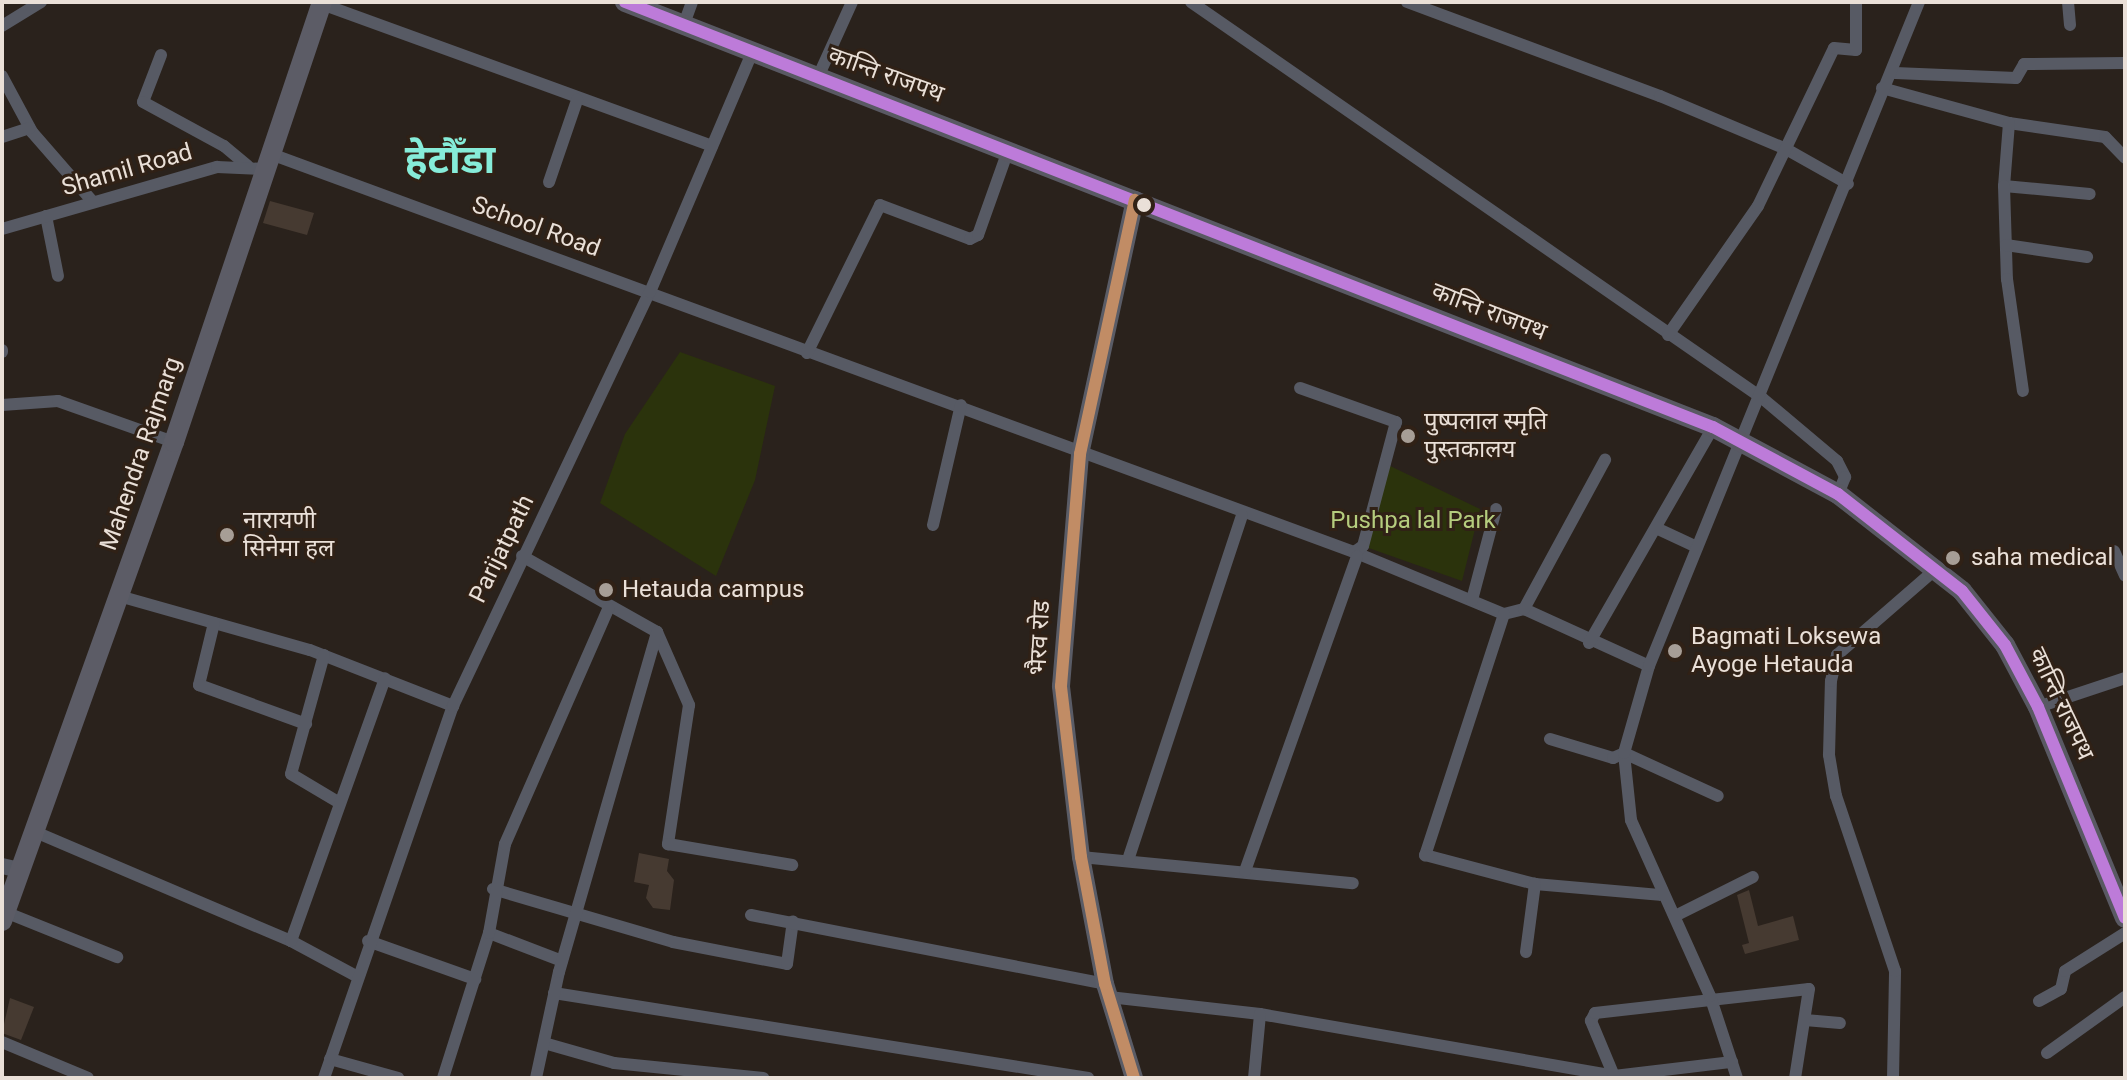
<!DOCTYPE html>
<meta charset="utf-8">
<style>
body{margin:0}
#map{position:relative;width:2127px;height:1080px;overflow:hidden;background:#2a221c;font-family:Roboto,"Noto Sans Devanagari",sans-serif}
div>[style]{position:absolute}
.green>*{inset:0;background:#2b330c}
.building>*{inset:0;background:#463a31}
.minor>*{height:12px;margin:-6px;padding:0 6px;transform-origin:6px;border-radius:6px;background:#575a64}
.tertiary>*{height:16px;margin:-8px;padding:0 8px;transform-origin:8px;border-radius:8px;background:#575a64}
.secondary>*{height:18px;margin:-9px;padding:0 9px;transform-origin:9px;border-radius:9px;background:#5a5c66}
.primary>*{height:20px;margin:-10px;padding:0 10px;transform-origin:10px;border-radius:10px;background:#595963}
.trunk>*{height:20px;margin:-10px;padding:0 10px;transform-origin:10px;border-radius:10px;background:#5c5c66}
.bus-1>*{height:12px;margin:-6px;padding:0 6px;transform-origin:6px;border-radius:6px;background:#bd7bd9}
.bus-2>*{height:12px;margin:-6px;padding:0 6px;transform-origin:6px;border-radius:6px;background:#c18c65}
.dots>*{width:22px;height:22px;translate:-50% -50%;box-sizing:border-box;border:4px solid #302116;border-radius:50%}
span{translate:-50% -50%;white-space:nowrap;text-align:center;line-height:1.15;-webkit-text-stroke:6px #302116;paint-order:stroke}
.street-label{font-size:24px;color:#eae0d8}
.poi-label{font-size:24px;color:#eae0d8}
.left{translate:0 -50%;text-align:left}
.park-label{font-size:24px;color:#b5cd7e}
.town-label{font-size:40px;color:#86ecd9;font-weight:700}
.frame{position:absolute;inset:0;border:4px solid #eae0d8;pointer-events:none}
</style>
<div id="map">
<div class="green">
<div style="clip-path:polygon(680px 352px,775px 386px,755px 480px,716px 576px,600px 503px,625px 434px)"></div>
<div style="clip-path:polygon(1388px 465px,1480px 509px,1462px 581px,1363px 546px)"></div>
</div>
<div class="building">
<div style="clip-path:polygon(270px 201px,314px 213px,307px 235px,263px 223px)"></div>
<div style="clip-path:polygon(639px 853px,669px 859px,667px 871px,674px 880px,670px 910px,653px 908px,646px 898px,649px 885px,634px 882px)"></div>
<div style="clip-path:polygon(1749px 890px,1758px 926px,1793px 916px,1799px 940px,1745px 954px,1742px 945px,1749px 943px,1737px 895px)"></div>
<div style="clip-path:polygon(10px 998px,34px 1007px,21px 1040px,2px 1033px)"></div>
</div>
<div class="minor">
<div style="left:1191px;top:2px;width:695px;rotate:34.74deg"></div>
<div style="left:1762px;top:398px;width:98px;rotate:40deg"></div>
<div style="left:1837px;top:461px;width:18px;rotate:63deg"></div>
<div style="left:1845px;top:477px;width:18px;rotate:112deg"></div>
<div style="left:1407px;top:2px;width:270px;rotate:20.4deg"></div>
<div style="left:1660px;top:96px;width:137px;rotate:22.8deg"></div>
<div style="left:1786px;top:149px;width:71px;rotate:29.4deg"></div>
<div style="left:2068px;top:2px;width:23px;rotate:85deg"></div>
<div style="left:322px;top:4px;width:415px;rotate:20deg"></div>
<div style="left:684px;top:24px;width:23px;rotate:-70deg"></div>
<div style="left:2px;top:26px;width:46px;rotate:-31.6deg"></div>
<div style="left:161px;top:55px;width:50px;rotate:111deg"></div>
<div style="left:143px;top:102px;width:92px;rotate:28.5deg"></div>
<div style="left:224px;top:146px;width:31px;rotate:40deg"></div>
<div style="left:1895px;top:73px;width:121px;rotate:2.4deg"></div>
<div style="left:2016px;top:78px;width:16px;rotate:-60deg"></div>
<div style="left:2024px;top:64px;width:101px;rotate:-0.6deg"></div>
<div style="left:2px;top:76px;width:64px;rotate:61.8deg"></div>
<div style="left:32px;top:132px;width:93px;rotate:48.9deg"></div>
<div style="left:818px;top:77px;width:82px;rotate:-65.6deg"></div>
<div style="left:1882px;top:88px;width:132px;rotate:15.4deg"></div>
<div style="left:2009px;top:123px;width:97px;rotate:8.3deg"></div>
<div style="left:2105px;top:137px;width:29px;rotate:46deg"></div>
<div style="left:2009px;top:123px;width:63px;rotate:94.5deg"></div>
<div style="left:2004px;top:186px;width:86px;rotate:5.3deg"></div>
<div style="left:2px;top:137px;width:29px;rotate:-18deg"></div>
<div style="left:271px;top:154px;width:1154px;rotate:20.18deg"></div>
<div style="left:1354px;top:552px;width:162px;rotate:22.5deg"></div>
<div style="left:1504px;top:614px;width:21px;rotate:-14deg"></div>
<div style="left:1524px;top:609px;width:137px;rotate:24.5deg"></div>
<div style="left:549px;top:182px;width:87px;rotate:-71.1deg"></div>
<div style="left:2004px;top:186px;width:93px;rotate:88.2deg"></div>
<div style="left:2007px;top:279px;width:113px;rotate:81.9deg"></div>
<div style="left:46px;top:216px;width:61px;rotate:78.7deg"></div>
<div style="left:2px;top:229px;width:224px;rotate:-16.1deg"></div>
<div style="left:217px;top:167px;width:48px;rotate:2.4deg"></div>
<div style="left:2006px;top:245px;width:82px;rotate:8.4deg"></div>
<div style="left:1668px;top:335px;width:157px;rotate:-55.1deg"></div>
<div style="left:1758px;top:206px;width:175px;rotate:-64.3deg"></div>
<div style="left:1834px;top:48px;width:22px;rotate:5deg"></div>
<div style="left:1856px;top:50px;width:48px;rotate:-90deg"></div>
<div style="left:2px;top:350px;width:2px;rotate:90deg"></div>
<div style="left:807px;top:353px;width:165px;rotate:-63.7deg"></div>
<div style="left:880px;top:205px;width:96px;rotate:20.7deg"></div>
<div style="left:970px;top:239px;width:9px;rotate:-27deg"></div>
<div style="left:978px;top:235px;width:92px;rotate:-70.4deg"></div>
<div style="left:1300px;top:388px;width:102px;rotate:19.5deg"></div>
<div style="left:1396px;top:422px;width:128px;rotate:104.9deg"></div>
<div style="left:1363px;top:546px;width:11px;rotate:146deg"></div>
<div style="left:2px;top:405px;width:56px;rotate:-4.1deg"></div>
<div style="left:58px;top:401px;width:123px;rotate:19.5deg"></div>
<div style="left:933px;top:525px;width:123px;rotate:-76.9deg"></div>
<div style="left:1656px;top:528px;width:45px;rotate:24.9deg"></div>
<div style="left:2114px;top:551px;width:27px;rotate:66deg"></div>
<div style="left:522px;top:556px;width:155px;rotate:29.4deg"></div>
<div style="left:657px;top:632px;width:80px;rotate:66.3deg"></div>
<div style="left:689px;top:705px;width:141px;rotate:98.6deg"></div>
<div style="left:668px;top:844px;width:126px;rotate:9.6deg"></div>
<div style="left:119px;top:596px;width:198px;rotate:15.8deg"></div>
<div style="left:310px;top:650px;width:154px;rotate:21.4deg"></div>
<div style="left:1472px;top:600px;width:94px;rotate:-75.2deg"></div>
<div style="left:1524px;top:609px;width:170px;rotate:-61.5deg"></div>
<div style="left:1504px;top:614px;width:254px;rotate:108.1deg"></div>
<div style="left:1425px;top:855px;width:114px;rotate:14.8deg"></div>
<div style="left:1535px;top:884px;width:125px;rotate:5deg"></div>
<div style="left:214px;top:623px;width:64px;rotate:103.6deg"></div>
<div style="left:199px;top:685px;width:114px;rotate:20deg"></div>
<div style="left:1589px;top:643px;width:249px;rotate:-60.1deg"></div>
<div style="left:324px;top:655px;width:123px;rotate:105.5deg"></div>
<div style="left:291px;top:774px;width:55px;rotate:30.8deg"></div>
<div style="left:2038px;top:707px;width:92px;rotate:-18.4deg"></div>
<div style="left:1550px;top:739px;width:66px;rotate:16.8deg"></div>
<div style="left:1613px;top:758px;width:12px;rotate:-24deg"></div>
<div style="left:1624px;top:753px;width:103px;rotate:24.6deg"></div>
<div style="left:33px;top:831px;width:280px;rotate:23.1deg"></div>
<div style="left:291px;top:941px;width:74px;rotate:28.3deg"></div>
<div style="left:1081px;top:857px;width:273px;rotate:5.5deg"></div>
<div style="left:1128px;top:860px;width:363px;rotate:-71.7deg"></div>
<div style="left:1245px;top:871px;width:334px;rotate:-70.4deg"></div>
<div style="left:493px;top:889px;width:188px;rotate:16.4deg"></div>
<div style="left:673px;top:942px;width:116px;rotate:10.9deg"></div>
<div style="left:787px;top:964px;width:43px;rotate:-82.1deg"></div>
<div style="left:5px;top:912px;width:121px;rotate:21.9deg"></div>
<div style="left:751px;top:915px;width:361px;rotate:11deg"></div>
<div style="left:1675px;top:916px;width:87px;rotate:-26.6deg"></div>
<div style="left:489px;top:933px;width:78px;rotate:21deg"></div>
<div style="left:291px;top:941px;width:279px;rotate:-70.3deg"></div>
<div style="left:368px;top:941px;width:114px;rotate:19.6deg"></div>
<div style="left:1526px;top:952px;width:69px;rotate:-82.5deg"></div>
<div style="left:554px;top:993px;width:541px;rotate:9.04deg"></div>
<div style="left:1109px;top:997px;width:152px;rotate:6.4deg"></div>
<div style="left:1260px;top:1014px;width:359px;rotate:9.9deg"></div>
<div style="left:1614px;top:1076px;width:119px;rotate:-6.8deg"></div>
<div style="left:2039px;top:1001px;width:25px;rotate:-29deg"></div>
<div style="left:2061px;top:989px;width:18px;rotate:-77deg"></div>
<div style="left:2065px;top:971px;width:71px;rotate:-32.3deg"></div>
<div style="left:1805px;top:1020px;width:35px;rotate:5deg"></div>
<div style="left:2px;top:1042px;width:93px;rotate:22.7deg"></div>
<div style="left:544px;top:1043px;width:73px;rotate:15.9deg"></div>
<div style="left:614px;top:1063px;width:150px;rotate:5.7deg"></div>
<div style="left:2047px;top:1053px;width:96px;rotate:-35.7deg"></div>
<div style="left:330px;top:1059px;width:71px;rotate:15.6deg"></div>
<div style="left:1614px;top:1076px;width:60px;rotate:-112.7deg"></div>
<div style="left:1591px;top:1021px;width:9px;rotate:-63deg"></div>
<div style="left:1595px;top:1013px;width:215px;rotate:-6.4deg"></div>
<div style="left:1809px;top:989px;width:90px;rotate:98.9deg"></div>
<div style="left:324px;top:1078px;width:394px;rotate:-70.9deg"></div>
<div style="left:453px;top:706px;width:458px;rotate:-64.6deg"></div>
<div style="left:650px;top:292px;width:260px;rotate:-66.9deg"></div>
<div style="left:443px;top:1078px;width:152px;rotate:-72.4deg"></div>
<div style="left:489px;top:933px;width:90px;rotate:-79.8deg"></div>
<div style="left:505px;top:844px;width:257px;rotate:-66.3deg"></div>
<div style="left:536px;top:1078px;width:108px;rotate:-77.8deg"></div>
<div style="left:559px;top:972px;width:354px;rotate:-73.9deg"></div>
<div style="left:1254px;top:1078px;width:64px;rotate:-84.6deg"></div>
<div style="left:1737px;top:1078px;width:86px;rotate:-108.2deg"></div>
<div style="left:1710px;top:996px;width:193px;rotate:-114.2deg"></div>
<div style="left:1631px;top:820px;width:67px;rotate:-96deg"></div>
<div style="left:1624px;top:753px;width:91px;rotate:-74deg"></div>
<div style="left:1649px;top:666px;width:717px;rotate:-67.87deg"></div>
<div style="left:1893px;top:1078px;width:107px;rotate:-88.9deg"></div>
<div style="left:1895px;top:971px;width:185px;rotate:-108.6deg"></div>
<div style="left:1836px;top:796px;width:42px;rotate:-99.7deg"></div>
<div style="left:1829px;top:755px;width:74px;rotate:-88.5deg"></div>
<div style="left:1831px;top:681px;width:27px;rotate:-77deg"></div>
<div style="left:1837px;top:655px;width:133px;rotate:-41deg"></div>
</div>
<div class="tertiary">
<div style="left:2px;top:866px;width:17px;rotate:13deg"></div>
</div>
<div class="secondary">
<div style="left:1134px;top:1078px;width:98px;rotate:-107.1deg"></div>
<div style="left:1105px;top:984px;width:129px;rotate:-100.7deg"></div>
<div style="left:1081px;top:857px;width:172px;rotate:-96.7deg"></div>
<div style="left:1061px;top:686px;width:233px;rotate:-85.3deg"></div>
<div style="left:1080px;top:454px;width:260px;rotate:-77.8deg"></div>
</div>
<div class="primary">
<div style="left:625px;top:2px;width:1168px;rotate:21.34deg"></div>
<div style="left:1713px;top:427px;width:142px;rotate:28.2deg"></div>
<div style="left:1838px;top:494px;width:157px;rotate:38deg"></div>
<div style="left:1962px;top:591px;width:69px;rotate:51.5deg"></div>
<div style="left:2005px;top:645px;width:70px;rotate:62deg"></div>
<div style="left:2038px;top:707px;width:228px;rotate:67.6deg"></div>
</div>
<div class="trunk">
<div style="left:2px;top:921px;width:509px;rotate:-70.25deg"></div>
<div style="left:174px;top:442px;width:464px;rotate:-71.4deg"></div>
</div>
<div class="bus-1">
<div style="left:625px;top:2px;width:1168px;rotate:21.34deg"></div>
<div style="left:1713px;top:427px;width:142px;rotate:28.2deg"></div>
<div style="left:1838px;top:494px;width:157px;rotate:38deg"></div>
<div style="left:1962px;top:591px;width:69px;rotate:51.5deg"></div>
<div style="left:2005px;top:645px;width:70px;rotate:62deg"></div>
<div style="left:2038px;top:707px;width:228px;rotate:67.6deg"></div>
</div>
<div class="bus-2">
<div style="left:1134px;top:1078px;width:98px;rotate:-107.1deg"></div>
<div style="left:1105px;top:984px;width:129px;rotate:-100.7deg"></div>
<div style="left:1081px;top:857px;width:172px;rotate:-96.7deg"></div>
<div style="left:1061px;top:686px;width:233px;rotate:-85.3deg"></div>
<div style="left:1080px;top:454px;width:260px;rotate:-77.8deg"></div>
</div>
<div class="dots">
<div style="left:1144px;top:205px;background:#eae0d8"></div>
<div style="left:1408px;top:436px;background:#a79e96"></div>
<div style="left:227px;top:535px;background:#a79e96"></div>
<div style="left:1953px;top:558px;background:#a79e96"></div>
<div style="left:606px;top:590px;background:#a79e96"></div>
<div style="left:1675px;top:651px;background:#a79e96"></div>
</div>
<div class="street-label">
<span style="left:886px;top:75px;rotate:20deg">कान्ति राजपथ</span>
<span style="left:127px;top:170px;rotate:-16deg">Shamil Road</span>
<span style="left:536px;top:227px;rotate:20deg">School Road</span>
<span style="left:1489px;top:312px;rotate:21deg">कान्ति राजपथ</span>
<span style="left:141px;top:454px;rotate:-71deg">Mahendra Rajmarg</span>
<span style="left:502px;top:549px;rotate:-64deg">Parijatpath</span>
<span style="left:1040px;top:638px;rotate:-87deg">भैरव रोड</span>
<span style="left:2061px;top:704px;rotate:65deg">कान्ति राजपथ</span>
</div>
<div class="poi-label">
<span class="left" style="left:1424px;top:436px">पुष्पलाल स्मृति<br>पुस्तकालय</span>
<span class="left" style="left:243px;top:535px">नारायणी<br>सिनेमा हल</span>
<span class="left" style="left:1971px;top:558px">saha medical</span>
<span class="left" style="left:622px;top:590px">Hetauda campus</span>
<span class="left" style="left:1691px;top:651px">Bagmati Loksewa<br>Ayoge Hetauda</span>
</div>
<div class="park-label">
<span style="left:1413px;top:521px">Pushpa lal Park</span>
</div>
<div class="town-label">
<span style="left:450px;top:160px">हेटौँडा</span>
</div>
<div class="frame"></div>
</div>
